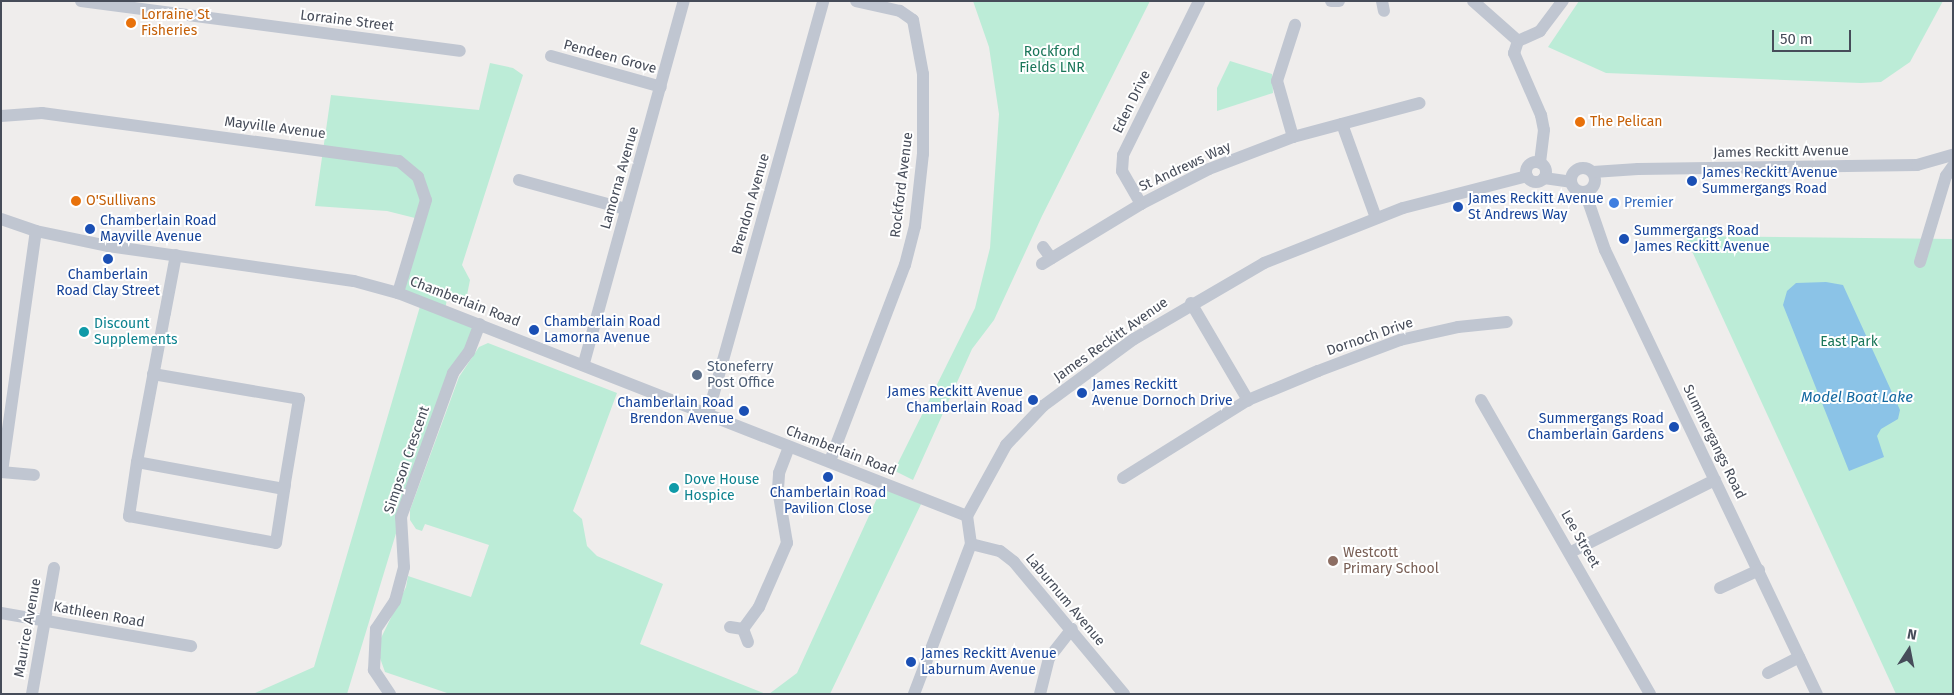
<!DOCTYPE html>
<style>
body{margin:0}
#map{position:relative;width:1954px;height:695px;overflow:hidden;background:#efedec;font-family:"Fira Sans",sans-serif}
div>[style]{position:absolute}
.green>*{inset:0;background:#bcecd7}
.water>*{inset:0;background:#8bc3e7}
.minor>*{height:12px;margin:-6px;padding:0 6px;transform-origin:6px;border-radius:6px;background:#c0c6d1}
.minor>.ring{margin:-6px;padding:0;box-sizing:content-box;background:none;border:12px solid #c0c6d1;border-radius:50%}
.dots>*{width:14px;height:14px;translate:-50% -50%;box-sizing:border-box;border:2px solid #fff;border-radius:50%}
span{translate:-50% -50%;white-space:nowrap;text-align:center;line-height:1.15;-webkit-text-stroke:4px #fff;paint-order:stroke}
.food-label{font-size:14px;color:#c56008}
.left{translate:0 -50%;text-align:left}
.street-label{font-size:14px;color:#464c59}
.park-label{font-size:14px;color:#1a7659}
.transit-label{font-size:14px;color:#164399}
.right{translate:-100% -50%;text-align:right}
.shop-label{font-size:14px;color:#366cbe}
.culture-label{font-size:14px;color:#0d838f}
.service-label{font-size:14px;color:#4e5e75}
.education-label{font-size:14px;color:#785e54}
.water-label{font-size:15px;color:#1268a0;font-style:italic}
.frame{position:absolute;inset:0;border:2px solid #464c59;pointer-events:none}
.north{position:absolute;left:1884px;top:625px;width:50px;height:50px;-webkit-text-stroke:4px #fff;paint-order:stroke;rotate:11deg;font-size:14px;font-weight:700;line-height:20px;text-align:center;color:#464c59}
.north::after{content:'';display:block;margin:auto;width:18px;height:22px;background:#464c59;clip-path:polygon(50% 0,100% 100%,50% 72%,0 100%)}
.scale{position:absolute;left:1772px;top:30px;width:79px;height:22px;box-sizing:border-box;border:2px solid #464c59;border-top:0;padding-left:6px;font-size:15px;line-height:18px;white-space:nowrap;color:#464c59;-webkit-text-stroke:4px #fff;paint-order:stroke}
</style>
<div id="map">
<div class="green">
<div style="clip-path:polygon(973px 1px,1150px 1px,1042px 216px,994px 320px,972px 349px,913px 480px,895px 471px,898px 463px,975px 308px,990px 248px,999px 114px,989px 47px)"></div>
<div style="clip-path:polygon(1579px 1px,1943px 1px,1910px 62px,1881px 82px,1861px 83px,1606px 73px,1548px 47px)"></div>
<div style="clip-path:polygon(1230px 61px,1272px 74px,1273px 93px,1217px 111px,1217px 88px)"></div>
<div style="clip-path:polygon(490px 63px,513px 68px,523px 75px,462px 265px,470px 280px,466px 300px,448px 293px,445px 310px,480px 324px,453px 373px,401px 517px,347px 694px,253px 694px,314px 667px,421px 303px,394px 291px,415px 218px,387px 211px,315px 206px,331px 95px,479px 110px)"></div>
<div style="clip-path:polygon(1685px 236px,1953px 239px,1953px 694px,1896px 694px)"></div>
<div style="clip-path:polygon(488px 343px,617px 393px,573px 511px,582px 519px,587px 546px,597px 556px,663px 584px,640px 644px,766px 694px,450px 694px,385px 672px,380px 658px,381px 638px,406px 587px,408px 576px,471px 597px,489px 545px,425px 524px,422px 531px,416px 529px,410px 520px,410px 510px,459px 377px,479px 347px)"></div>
<div style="clip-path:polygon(884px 483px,923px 500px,830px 694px,769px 694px,797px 673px)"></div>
</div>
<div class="water">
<div style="clip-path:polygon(1826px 282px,1843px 285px,1900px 410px,1898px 419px,1881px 429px,1877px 436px,1884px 457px,1849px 471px,1783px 305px,1787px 291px,1796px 283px)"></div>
</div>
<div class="minor">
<div style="left:81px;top:1px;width:382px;rotate:7.5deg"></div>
<div style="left:1331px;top:1px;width:8px"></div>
<div style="left:1382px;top:1px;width:10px;rotate:79deg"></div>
<div style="left:1473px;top:1px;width:60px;rotate:41.6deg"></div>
<div style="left:1518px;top:41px;width:13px;rotate:108deg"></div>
<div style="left:1514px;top:53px;width:68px;rotate:66.5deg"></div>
<div style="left:1541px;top:115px;width:15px;rotate:79deg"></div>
<div style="left:1544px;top:130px;width:33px;rotate:97deg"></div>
<div style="left:1518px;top:41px;width:24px;rotate:-24deg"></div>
<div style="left:1540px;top:31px;width:38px;rotate:-53deg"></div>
<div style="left:551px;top:56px;width:114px;rotate:15.7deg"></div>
<div style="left:1px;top:116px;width:41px;rotate:-4.2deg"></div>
<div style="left:42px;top:113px;width:360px;rotate:7.7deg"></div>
<div style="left:399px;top:161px;width:25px;rotate:40deg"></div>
<div style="left:418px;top:177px;width:24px;rotate:71deg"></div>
<div style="left:426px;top:200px;width:97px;rotate:106.8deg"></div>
<div style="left:1342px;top:124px;width:100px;rotate:70.1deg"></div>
<div style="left:1293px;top:137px;width:58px;rotate:-105.9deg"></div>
<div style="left:1277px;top:81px;width:59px;rotate:-72.2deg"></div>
<div class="ring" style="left:1526px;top:162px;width:8px;height:8px"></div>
<div class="ring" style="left:1571px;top:168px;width:12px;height:12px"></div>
<div style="left:1593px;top:172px;width:45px;rotate:-3.8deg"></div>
<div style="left:1638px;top:169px;width:279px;rotate:-0.8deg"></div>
<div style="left:1917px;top:165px;width:37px;rotate:-16deg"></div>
<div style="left:1544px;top:178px;width:27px;rotate:8deg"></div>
<div style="left:519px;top:180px;width:111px;rotate:15.2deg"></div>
<div style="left:1585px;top:192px;width:61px;rotate:71deg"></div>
<div style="left:1605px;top:250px;width:492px;rotate:64.5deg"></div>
<div style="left:1141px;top:204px;width:38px;rotate:-120deg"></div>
<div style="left:1122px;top:171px;width:16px;rotate:-86deg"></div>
<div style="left:1123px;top:155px;width:172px;rotate:-63.7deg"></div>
<div style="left:1px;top:219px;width:37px;rotate:19deg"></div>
<div style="left:36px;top:231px;width:74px;rotate:11.8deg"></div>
<div style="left:108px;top:246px;width:248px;rotate:8.1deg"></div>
<div style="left:354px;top:281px;width:46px;rotate:15.3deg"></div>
<div style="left:398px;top:293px;width:611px;rotate:21.4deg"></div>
<div style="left:1043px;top:247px;width:14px;rotate:54deg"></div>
<div style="left:1920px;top:262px;width:90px;rotate:-73.2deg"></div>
<div style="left:1946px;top:176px;width:12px;rotate:-55deg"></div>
<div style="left:1042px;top:264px;width:116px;rotate:-31.2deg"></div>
<div style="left:1141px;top:204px;width:76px;rotate:-27.2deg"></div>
<div style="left:1209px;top:169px;width:90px;rotate:-20.9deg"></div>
<div style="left:1293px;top:137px;width:131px;rotate:-15deg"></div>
<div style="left:1191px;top:303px;width:113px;rotate:59.6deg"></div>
<div style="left:584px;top:363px;width:376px;rotate:-74.6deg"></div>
<div style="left:153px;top:374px;width:148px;rotate:9.7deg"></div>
<div style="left:299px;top:399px;width:91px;rotate:99.5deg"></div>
<div style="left:284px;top:489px;width:149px;rotate:-169.6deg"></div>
<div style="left:137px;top:462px;width:152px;rotate:-79.4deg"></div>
<div style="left:165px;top:313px;width:59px;rotate:-79.3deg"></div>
<div style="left:1481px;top:400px;width:339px;rotate:60.1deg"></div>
<div style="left:708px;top:414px;width:429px;rotate:-74.4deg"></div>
<div style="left:830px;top:461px;width:210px;rotate:-69.1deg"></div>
<div style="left:905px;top:265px;width:40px;rotate:-75.6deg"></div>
<div style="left:915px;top:226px;width:72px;rotate:-83.7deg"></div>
<div style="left:923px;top:154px;width:80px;rotate:-90deg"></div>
<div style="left:923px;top:74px;width:55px;rotate:-100.5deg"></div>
<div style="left:913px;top:20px;width:16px;rotate:-145deg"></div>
<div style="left:900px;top:11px;width:45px;rotate:-167.2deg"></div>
<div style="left:137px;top:462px;width:55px;rotate:98.4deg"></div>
<div style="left:129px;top:516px;width:149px;rotate:10.4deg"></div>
<div style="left:276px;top:543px;width:60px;rotate:-81.3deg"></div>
<div style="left:1px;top:472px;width:33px;rotate:5deg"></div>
<div style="left:2px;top:472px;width:243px;rotate:-82deg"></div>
<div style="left:1123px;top:478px;width:147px;rotate:-32deg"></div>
<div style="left:1248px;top:400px;width:76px;rotate:-22.5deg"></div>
<div style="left:1318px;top:371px;width:88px;rotate:-20.7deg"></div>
<div style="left:1400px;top:340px;width:59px;rotate:-12.6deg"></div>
<div style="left:1458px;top:327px;width:49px;rotate:-5.8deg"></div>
<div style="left:971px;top:544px;width:30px;rotate:14deg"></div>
<div style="left:1000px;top:551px;width:18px;rotate:38deg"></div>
<div style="left:1014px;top:562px;width:172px;rotate:50.2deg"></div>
<div style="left:1571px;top:552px;width:161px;rotate:-26.6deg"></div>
<div style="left:1720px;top:588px;width:43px;rotate:-24.8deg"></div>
<div style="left:1px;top:613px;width:193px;rotate:9.9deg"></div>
<div style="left:730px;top:627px;width:13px;rotate:9deg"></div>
<div style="left:743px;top:629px;width:14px;rotate:69deg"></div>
<div style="left:743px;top:629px;width:27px;rotate:-54deg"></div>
<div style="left:759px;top:607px;width:70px;rotate:-66.4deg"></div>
<div style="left:787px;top:543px;width:55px;rotate:-99.5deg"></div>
<div style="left:778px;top:489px;width:16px;rotate:-86deg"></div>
<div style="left:779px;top:473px;width:28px;rotate:-69deg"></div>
<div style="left:1768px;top:673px;width:35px;rotate:-27deg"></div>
<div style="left:32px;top:694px;width:128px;rotate:-80.1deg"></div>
<div style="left:390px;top:694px;width:29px;rotate:-124deg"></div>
<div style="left:374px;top:670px;width:41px;rotate:-87.2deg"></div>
<div style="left:376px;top:629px;width:34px;rotate:-56deg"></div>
<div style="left:395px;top:601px;width:35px;rotate:-75deg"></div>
<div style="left:404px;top:567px;width:50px;rotate:-93.4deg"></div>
<div style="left:401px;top:517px;width:153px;rotate:-70.1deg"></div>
<div style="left:453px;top:373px;width:26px;rotate:-53deg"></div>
<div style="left:469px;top:352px;width:30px;rotate:-69deg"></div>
<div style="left:914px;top:694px;width:160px;rotate:-69.2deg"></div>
<div style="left:971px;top:544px;width:28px;rotate:-98deg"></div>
<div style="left:967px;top:516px;width:81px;rotate:-61.2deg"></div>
<div style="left:1006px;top:445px;width:54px;rotate:-46.5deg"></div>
<div style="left:1043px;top:406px;width:113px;rotate:-36.4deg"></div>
<div style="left:1134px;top:339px;width:151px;rotate:-30.3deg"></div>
<div style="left:1264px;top:263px;width:149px;rotate:-21.6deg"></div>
<div style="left:1403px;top:208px;width:128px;rotate:-14.5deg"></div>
<div style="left:1040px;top:694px;width:37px;rotate:-76deg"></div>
<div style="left:1049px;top:658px;width:37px;rotate:-52deg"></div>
</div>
<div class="dots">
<div style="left:131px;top:23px;background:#e8710a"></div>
<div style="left:1580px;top:122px;background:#e8710a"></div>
<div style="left:1692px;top:181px;background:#1a4fb4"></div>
<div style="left:76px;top:201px;background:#e8710a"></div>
<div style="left:1614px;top:203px;background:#3f7fe0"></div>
<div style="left:1458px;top:207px;background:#1a4fb4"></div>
<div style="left:90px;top:229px;background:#1a4fb4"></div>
<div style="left:1624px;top:239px;background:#1a4fb4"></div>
<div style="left:108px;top:259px;background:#1a4fb4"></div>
<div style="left:534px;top:330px;background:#1a4fb4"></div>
<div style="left:84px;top:332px;background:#0f9aa8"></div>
<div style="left:697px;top:375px;background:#5c6f8a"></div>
<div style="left:1082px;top:393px;background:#1a4fb4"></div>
<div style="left:1033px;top:400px;background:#1a4fb4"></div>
<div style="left:744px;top:411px;background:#1a4fb4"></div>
<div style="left:1674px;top:427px;background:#1a4fb4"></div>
<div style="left:828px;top:477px;background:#1a4fb4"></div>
<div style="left:674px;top:488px;background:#0f9aa8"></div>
<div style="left:1333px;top:561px;background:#8d6e63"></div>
<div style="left:911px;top:662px;background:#1a4fb4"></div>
</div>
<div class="food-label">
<span class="left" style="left:141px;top:23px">Lorraine St<br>Fisheries</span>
<span class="left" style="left:1590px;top:122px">The Pelican</span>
<span class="left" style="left:86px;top:201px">O'Sullivans</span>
</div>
<div class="street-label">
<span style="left:347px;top:21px;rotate:7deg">Lorraine Street</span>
<span style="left:610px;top:57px;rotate:15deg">Pendeen Grove</span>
<span style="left:1132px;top:102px;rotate:-64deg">Eden Drive</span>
<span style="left:275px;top:128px;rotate:7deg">Mayville Avenue</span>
<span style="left:1781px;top:152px;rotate:-1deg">James Reckitt Avenue</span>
<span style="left:1185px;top:167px;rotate:-25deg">St Andrews Way</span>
<span style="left:620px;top:178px;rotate:-74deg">Lamorna Avenue</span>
<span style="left:902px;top:185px;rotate:-83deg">Rockford Avenue</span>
<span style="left:751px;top:204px;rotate:-74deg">Brendon Avenue</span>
<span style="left:465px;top:302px;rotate:21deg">Chamberlain Road</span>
<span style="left:1370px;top:337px;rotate:-19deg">Dornoch Drive</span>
<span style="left:1111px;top:340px;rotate:-35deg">James Reckitt Avenue</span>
<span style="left:1714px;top:442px;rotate:64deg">Summergangs Road</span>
<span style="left:841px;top:451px;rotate:21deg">Chamberlain Road</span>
<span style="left:407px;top:460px;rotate:-71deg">Simpson Crescent</span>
<span style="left:1580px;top:539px;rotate:60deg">Lee Street</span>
<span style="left:1065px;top:600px;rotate:50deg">Laburnum Avenue</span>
<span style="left:99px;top:615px;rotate:10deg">Kathleen Road</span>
<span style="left:28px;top:628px;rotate:-80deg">Maurice Avenue</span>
</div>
<div class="park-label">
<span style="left:1052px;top:60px">Rockford<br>Fields LNR</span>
<span style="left:1849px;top:342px">East Park</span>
</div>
<div class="transit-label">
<span class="left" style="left:1702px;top:181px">James Reckitt Avenue<br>Summergangs Road</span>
<span class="left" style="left:1468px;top:207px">James Reckitt Avenue<br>St Andrews Way</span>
<span class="left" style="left:100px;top:229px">Chamberlain Road<br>Mayville Avenue</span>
<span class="left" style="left:1634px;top:239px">Summergangs Road<br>James Reckitt Avenue</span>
<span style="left:108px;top:283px">Chamberlain<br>Road Clay Street</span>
<span class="left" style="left:544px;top:330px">Chamberlain Road<br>Lamorna Avenue</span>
<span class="left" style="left:1092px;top:393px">James Reckitt<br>Avenue Dornoch Drive</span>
<span class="right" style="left:1023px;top:400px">James Reckitt Avenue<br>Chamberlain Road</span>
<span class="right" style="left:734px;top:411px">Chamberlain Road<br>Brendon Avenue</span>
<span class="right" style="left:1664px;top:427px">Summergangs Road<br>Chamberlain Gardens</span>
<span style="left:828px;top:501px">Chamberlain Road<br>Pavilion Close</span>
<span class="left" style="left:921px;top:662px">James Reckitt Avenue<br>Laburnum Avenue</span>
</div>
<div class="shop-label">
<span class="left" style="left:1624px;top:203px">Premier</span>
</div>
<div class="culture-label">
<span class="left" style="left:94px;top:332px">Discount<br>Supplements</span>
<span class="left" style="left:684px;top:488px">Dove House<br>Hospice</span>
</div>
<div class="service-label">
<span class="left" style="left:707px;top:375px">Stoneferry<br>Post Office</span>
</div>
<div class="education-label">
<span class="left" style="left:1343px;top:561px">Westcott<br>Primary School</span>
</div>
<div class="water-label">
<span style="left:1857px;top:398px">Model Boat Lake</span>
</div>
<div class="frame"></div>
<div class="north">N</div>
<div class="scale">50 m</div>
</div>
